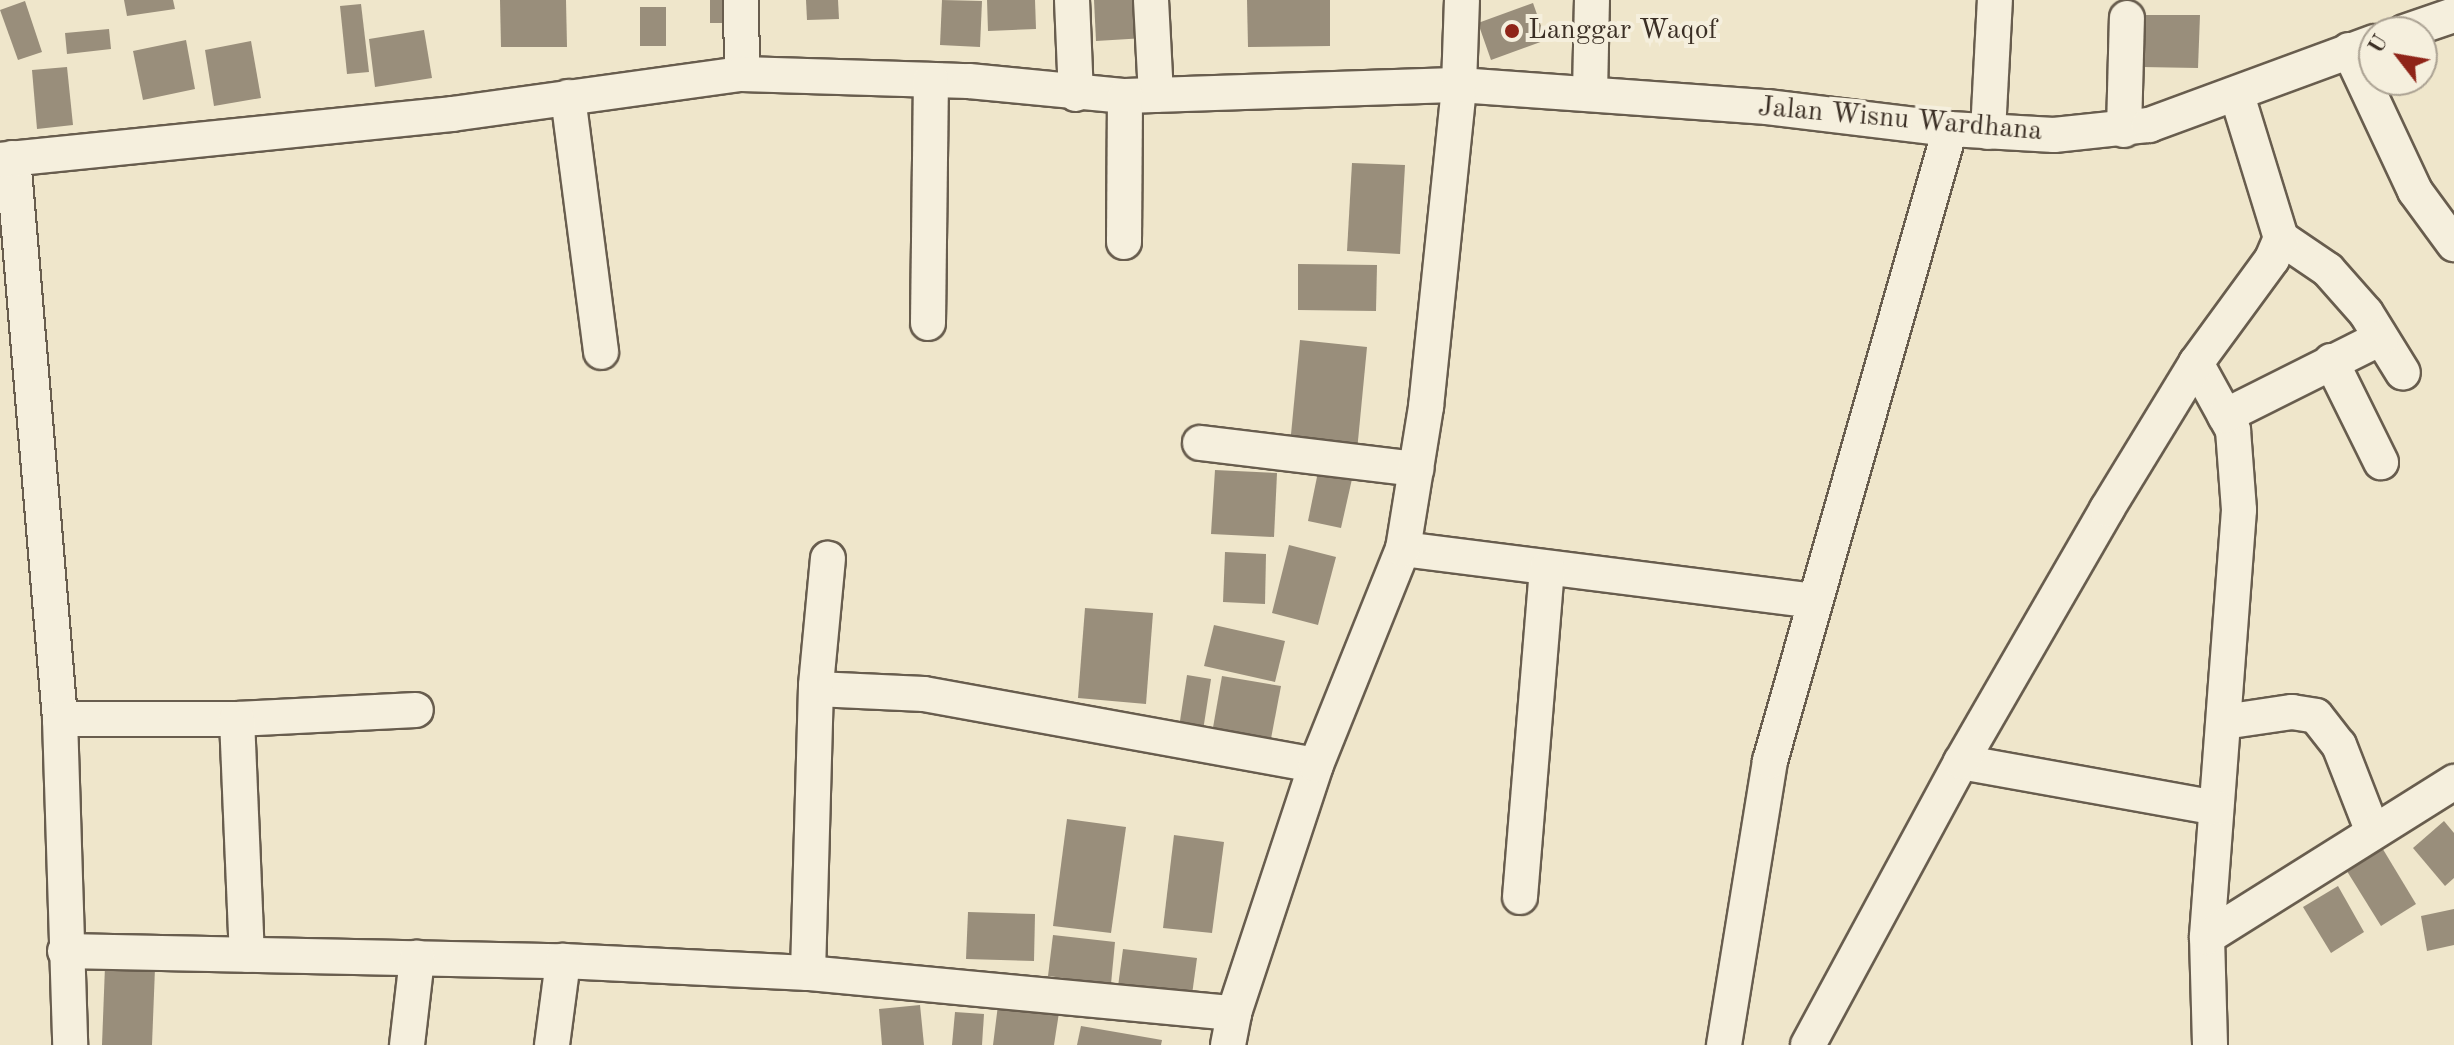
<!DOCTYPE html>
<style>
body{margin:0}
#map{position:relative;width:2454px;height:1045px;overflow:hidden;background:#efe6cb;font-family:"Old Standard TT",serif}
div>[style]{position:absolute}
.building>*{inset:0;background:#998e7b}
.roads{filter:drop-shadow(2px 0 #685d4e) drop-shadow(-2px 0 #685d4e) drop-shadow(0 2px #685d4e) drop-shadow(0 -2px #685d4e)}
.minor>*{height:34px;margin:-17px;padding:0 17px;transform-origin:17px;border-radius:17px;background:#f5efdd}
.dots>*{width:22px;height:22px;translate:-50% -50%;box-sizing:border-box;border:4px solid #f5efdd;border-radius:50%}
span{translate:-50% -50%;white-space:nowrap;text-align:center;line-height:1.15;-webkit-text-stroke:8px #f5efdd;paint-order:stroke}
.poi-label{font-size:28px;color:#3b2f25}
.left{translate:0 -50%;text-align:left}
.street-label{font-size:28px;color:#3b2f25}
.north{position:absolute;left:2358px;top:16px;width:80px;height:80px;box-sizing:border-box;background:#f5efdd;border:2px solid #aba293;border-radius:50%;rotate:301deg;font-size:22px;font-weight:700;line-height:32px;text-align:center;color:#3b2f25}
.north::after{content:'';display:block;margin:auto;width:28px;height:36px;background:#8f2418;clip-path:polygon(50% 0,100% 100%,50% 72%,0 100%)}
</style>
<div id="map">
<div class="building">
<div style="clip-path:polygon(124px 0,173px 0,175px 9px,127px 16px)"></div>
<div style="clip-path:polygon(500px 0,566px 0,567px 47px,501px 47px)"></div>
<div style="clip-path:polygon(710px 0,734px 0,734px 23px,710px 23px)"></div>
<div style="clip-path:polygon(806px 0,838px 0,839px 19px,807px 20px)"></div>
<div style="clip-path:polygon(942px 0,982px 1px,980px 47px,940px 45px)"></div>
<div style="clip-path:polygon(987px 0,1035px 0,1036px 29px,988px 31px)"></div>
<div style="clip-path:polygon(1094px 0,1143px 0,1145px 38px,1096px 41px)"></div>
<div style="clip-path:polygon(1247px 0,1330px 0,1330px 46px,1248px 47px)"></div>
<div style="clip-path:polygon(25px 1px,42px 52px,18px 60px,0 10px)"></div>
<div style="clip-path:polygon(1533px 3px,1546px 40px,1491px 60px,1478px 23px)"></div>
<div style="clip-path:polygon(361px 4px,369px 72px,347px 74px,340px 6px)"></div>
<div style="clip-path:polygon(640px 7px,666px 7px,666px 46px,640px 46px)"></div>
<div style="clip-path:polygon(2143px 15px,2200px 15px,2198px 68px,2142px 67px)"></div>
<div style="clip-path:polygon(109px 29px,111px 49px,67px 54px,65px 33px)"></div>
<div style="clip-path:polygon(424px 30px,432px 78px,375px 87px,369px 39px)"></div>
<div style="clip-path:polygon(186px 40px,195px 89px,143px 100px,133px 51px)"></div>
<div style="clip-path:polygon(251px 41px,261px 98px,214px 106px,205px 50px)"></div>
<div style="clip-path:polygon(67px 67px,73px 125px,37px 129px,32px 70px)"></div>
<div style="clip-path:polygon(1352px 163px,1405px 165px,1400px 254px,1347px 251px)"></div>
<div style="clip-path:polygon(1298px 264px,1377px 265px,1376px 311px,1298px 310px)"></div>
<div style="clip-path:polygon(1300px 340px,1367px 347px,1357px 451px,1290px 445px)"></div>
<div style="clip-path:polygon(1215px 470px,1277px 473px,1274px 537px,1211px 534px)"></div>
<div style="clip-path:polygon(1318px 472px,1352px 479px,1341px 528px,1308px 521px)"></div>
<div style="clip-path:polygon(1289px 545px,1336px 557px,1318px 625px,1272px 613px)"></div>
<div style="clip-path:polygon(1225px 552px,1266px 554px,1265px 604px,1223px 602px)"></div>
<div style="clip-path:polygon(1085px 608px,1153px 613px,1146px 704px,1078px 698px)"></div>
<div style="clip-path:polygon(1214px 625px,1285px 641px,1275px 682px,1204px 666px)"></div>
<div style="clip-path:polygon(1187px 675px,1211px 679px,1202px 737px,1178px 734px)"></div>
<div style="clip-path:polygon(1222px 676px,1281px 686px,1269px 749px,1211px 739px)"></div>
<div style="clip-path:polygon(1067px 819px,1126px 827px,1111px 933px,1053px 926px)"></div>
<div style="clip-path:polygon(2444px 821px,2454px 833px,2454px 878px,2445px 886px,2413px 848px)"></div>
<div style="clip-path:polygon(1174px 835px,1224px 842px,1212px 933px,1163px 928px)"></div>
<div style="clip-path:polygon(2381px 846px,2416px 904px,2381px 926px,2345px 868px)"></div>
<div style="clip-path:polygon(2338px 886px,2364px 932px,2331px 953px,2303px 907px)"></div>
<div style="clip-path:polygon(2454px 909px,2454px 945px,2427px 951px,2421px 916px)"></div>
<div style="clip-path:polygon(968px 912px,1035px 914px,1034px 961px,966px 959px)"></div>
<div style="clip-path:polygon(1053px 935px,1115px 942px,1111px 984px,1048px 976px)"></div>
<div style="clip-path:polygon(1123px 949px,1197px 958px,1191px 1002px,1117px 994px)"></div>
<div style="clip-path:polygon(105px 966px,155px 968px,152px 1045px,102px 1045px)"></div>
<div style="clip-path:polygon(999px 997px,1060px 1006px,1054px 1045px,993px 1045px)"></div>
<div style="clip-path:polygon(920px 1005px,924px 1045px,882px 1045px,879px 1009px)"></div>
<div style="clip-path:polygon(955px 1012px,984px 1014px,982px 1045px,952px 1045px)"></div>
<div style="clip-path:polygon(1081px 1026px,1162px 1040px,1161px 1045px,1077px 1045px)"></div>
</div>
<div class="roads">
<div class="minor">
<div style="left:741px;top:0;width:74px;rotate:89.2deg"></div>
<div style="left:1072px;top:0;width:94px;rotate:87.6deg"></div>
<div style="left:1151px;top:0;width:95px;rotate:87deg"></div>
<div style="left:2404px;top:32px;width:53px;rotate:-18.8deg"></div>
<div style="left:2349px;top:50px;width:156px;rotate:64.9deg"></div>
<div style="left:2415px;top:191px;width:66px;rotate:53.7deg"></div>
<div style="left:1590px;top:94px;width:94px;rotate:-88.8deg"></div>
<div style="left:568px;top:97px;width:257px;rotate:82.6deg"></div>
<div style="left:2124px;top:130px;width:112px;rotate:-88.5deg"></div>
<div style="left:1988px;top:132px;width:132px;rotate:-87deg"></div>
<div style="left:13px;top:158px;width:563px;rotate:85.21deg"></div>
<div style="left:60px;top:719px;width:326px;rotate:88.2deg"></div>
<div style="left:0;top:160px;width:454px;rotate:-5.8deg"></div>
<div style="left:452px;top:114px;width:293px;rotate:-7.9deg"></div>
<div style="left:742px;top:74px;width:227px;rotate:1.8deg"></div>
<div style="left:969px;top:81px;width:157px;rotate:5.5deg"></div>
<div style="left:1125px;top:96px;width:334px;rotate:-1.9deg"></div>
<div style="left:1459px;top:85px;width:309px;rotate:4.1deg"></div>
<div style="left:1767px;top:107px;width:184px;rotate:6.9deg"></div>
<div style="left:1950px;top:129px;width:104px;rotate:3.3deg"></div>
<div style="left:2054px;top:135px;width:96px;rotate:-6deg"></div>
<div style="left:2149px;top:125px;width:240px;rotate:-20.2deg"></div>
<div style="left:2281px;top:238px;width:57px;rotate:34.2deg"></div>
<div style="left:2328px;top:270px;width:57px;rotate:48.5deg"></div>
<div style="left:2366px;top:313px;width:70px;rotate:58.3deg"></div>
<div style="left:1124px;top:242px;width:146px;rotate:-89.6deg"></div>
<div style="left:928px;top:323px;width:243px;rotate:-89.3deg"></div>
<div style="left:2331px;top:361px;width:113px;rotate:63.7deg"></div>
<div style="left:2196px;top:363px;width:77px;rotate:61.1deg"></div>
<div style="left:2233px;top:430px;width:80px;rotate:85.7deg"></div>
<div style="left:2239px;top:510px;width:428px;rotate:94.3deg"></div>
<div style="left:2207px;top:937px;width:108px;rotate:88.4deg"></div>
<div style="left:2225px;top:416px;width:174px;rotate:-26.6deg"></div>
<div style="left:1200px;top:443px;width:218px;rotate:6.9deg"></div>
<div style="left:1403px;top:549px;width:413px;rotate:7.2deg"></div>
<div style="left:816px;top:689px;width:108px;rotate:2.7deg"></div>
<div style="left:924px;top:694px;width:398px;rotate:10.3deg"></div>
<div style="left:60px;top:719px;width:177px"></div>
<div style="left:237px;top:719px;width:179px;rotate:-2.9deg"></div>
<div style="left:237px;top:719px;width:236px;rotate:87.6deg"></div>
<div style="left:2224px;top:722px;width:69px;rotate:-8.4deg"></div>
<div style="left:2292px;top:712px;width:24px;rotate:9deg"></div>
<div style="left:2316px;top:716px;width:37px;rotate:52deg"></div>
<div style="left:2339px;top:745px;width:93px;rotate:68.7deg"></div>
<div style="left:1961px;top:762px;width:259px;rotate:10.2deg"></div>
<div style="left:1520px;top:897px;width:330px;rotate:-85.3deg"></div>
<div style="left:2207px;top:937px;width:292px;rotate:-32.1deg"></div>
<div style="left:65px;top:951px;width:498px;rotate:1.2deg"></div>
<div style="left:563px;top:961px;width:245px;rotate:2.8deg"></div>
<div style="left:808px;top:973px;width:428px;rotate:5.4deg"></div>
<div style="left:808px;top:973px;width:288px;rotate:-88.4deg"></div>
<div style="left:816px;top:685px;width:127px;rotate:-84.6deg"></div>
<div style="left:407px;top:1045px;width:88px;rotate:-83.4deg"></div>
<div style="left:552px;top:1045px;width:85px;rotate:-82.5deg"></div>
<div style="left:1228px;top:1045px;width:33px;rotate:-79deg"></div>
<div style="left:1234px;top:1013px;width:261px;rotate:-71.7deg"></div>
<div style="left:1316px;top:765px;width:233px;rotate:-68.1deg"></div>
<div style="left:1403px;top:549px;width:144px;rotate:-80.8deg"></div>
<div style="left:1426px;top:407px;width:324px;rotate:-84.1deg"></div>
<div style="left:1459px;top:85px;width:85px;rotate:-88deg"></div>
<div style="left:1724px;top:1045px;width:288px;rotate:-80.8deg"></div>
<div style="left:1770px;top:761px;width:657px;rotate:-74.1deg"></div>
<div style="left:1808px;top:1045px;width:322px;rotate:-61.6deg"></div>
<div style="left:1961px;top:762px;width:292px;rotate:-60deg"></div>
<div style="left:2107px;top:509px;width:171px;rotate:-58.6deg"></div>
<div style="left:2196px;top:363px;width:129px;rotate:-53.8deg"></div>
<div style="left:2272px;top:259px;width:23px;rotate:-67deg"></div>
<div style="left:2281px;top:238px;width:150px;rotate:-107.1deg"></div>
</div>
</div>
<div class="dots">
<div style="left:1512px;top:31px;background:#8f2418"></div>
</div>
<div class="poi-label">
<span class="left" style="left:1528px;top:31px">Langgar Waqof</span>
</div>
<div class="street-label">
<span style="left:1900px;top:120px;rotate:5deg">Jalan Wisnu Wardhana</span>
</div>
<div class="north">U</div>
</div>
